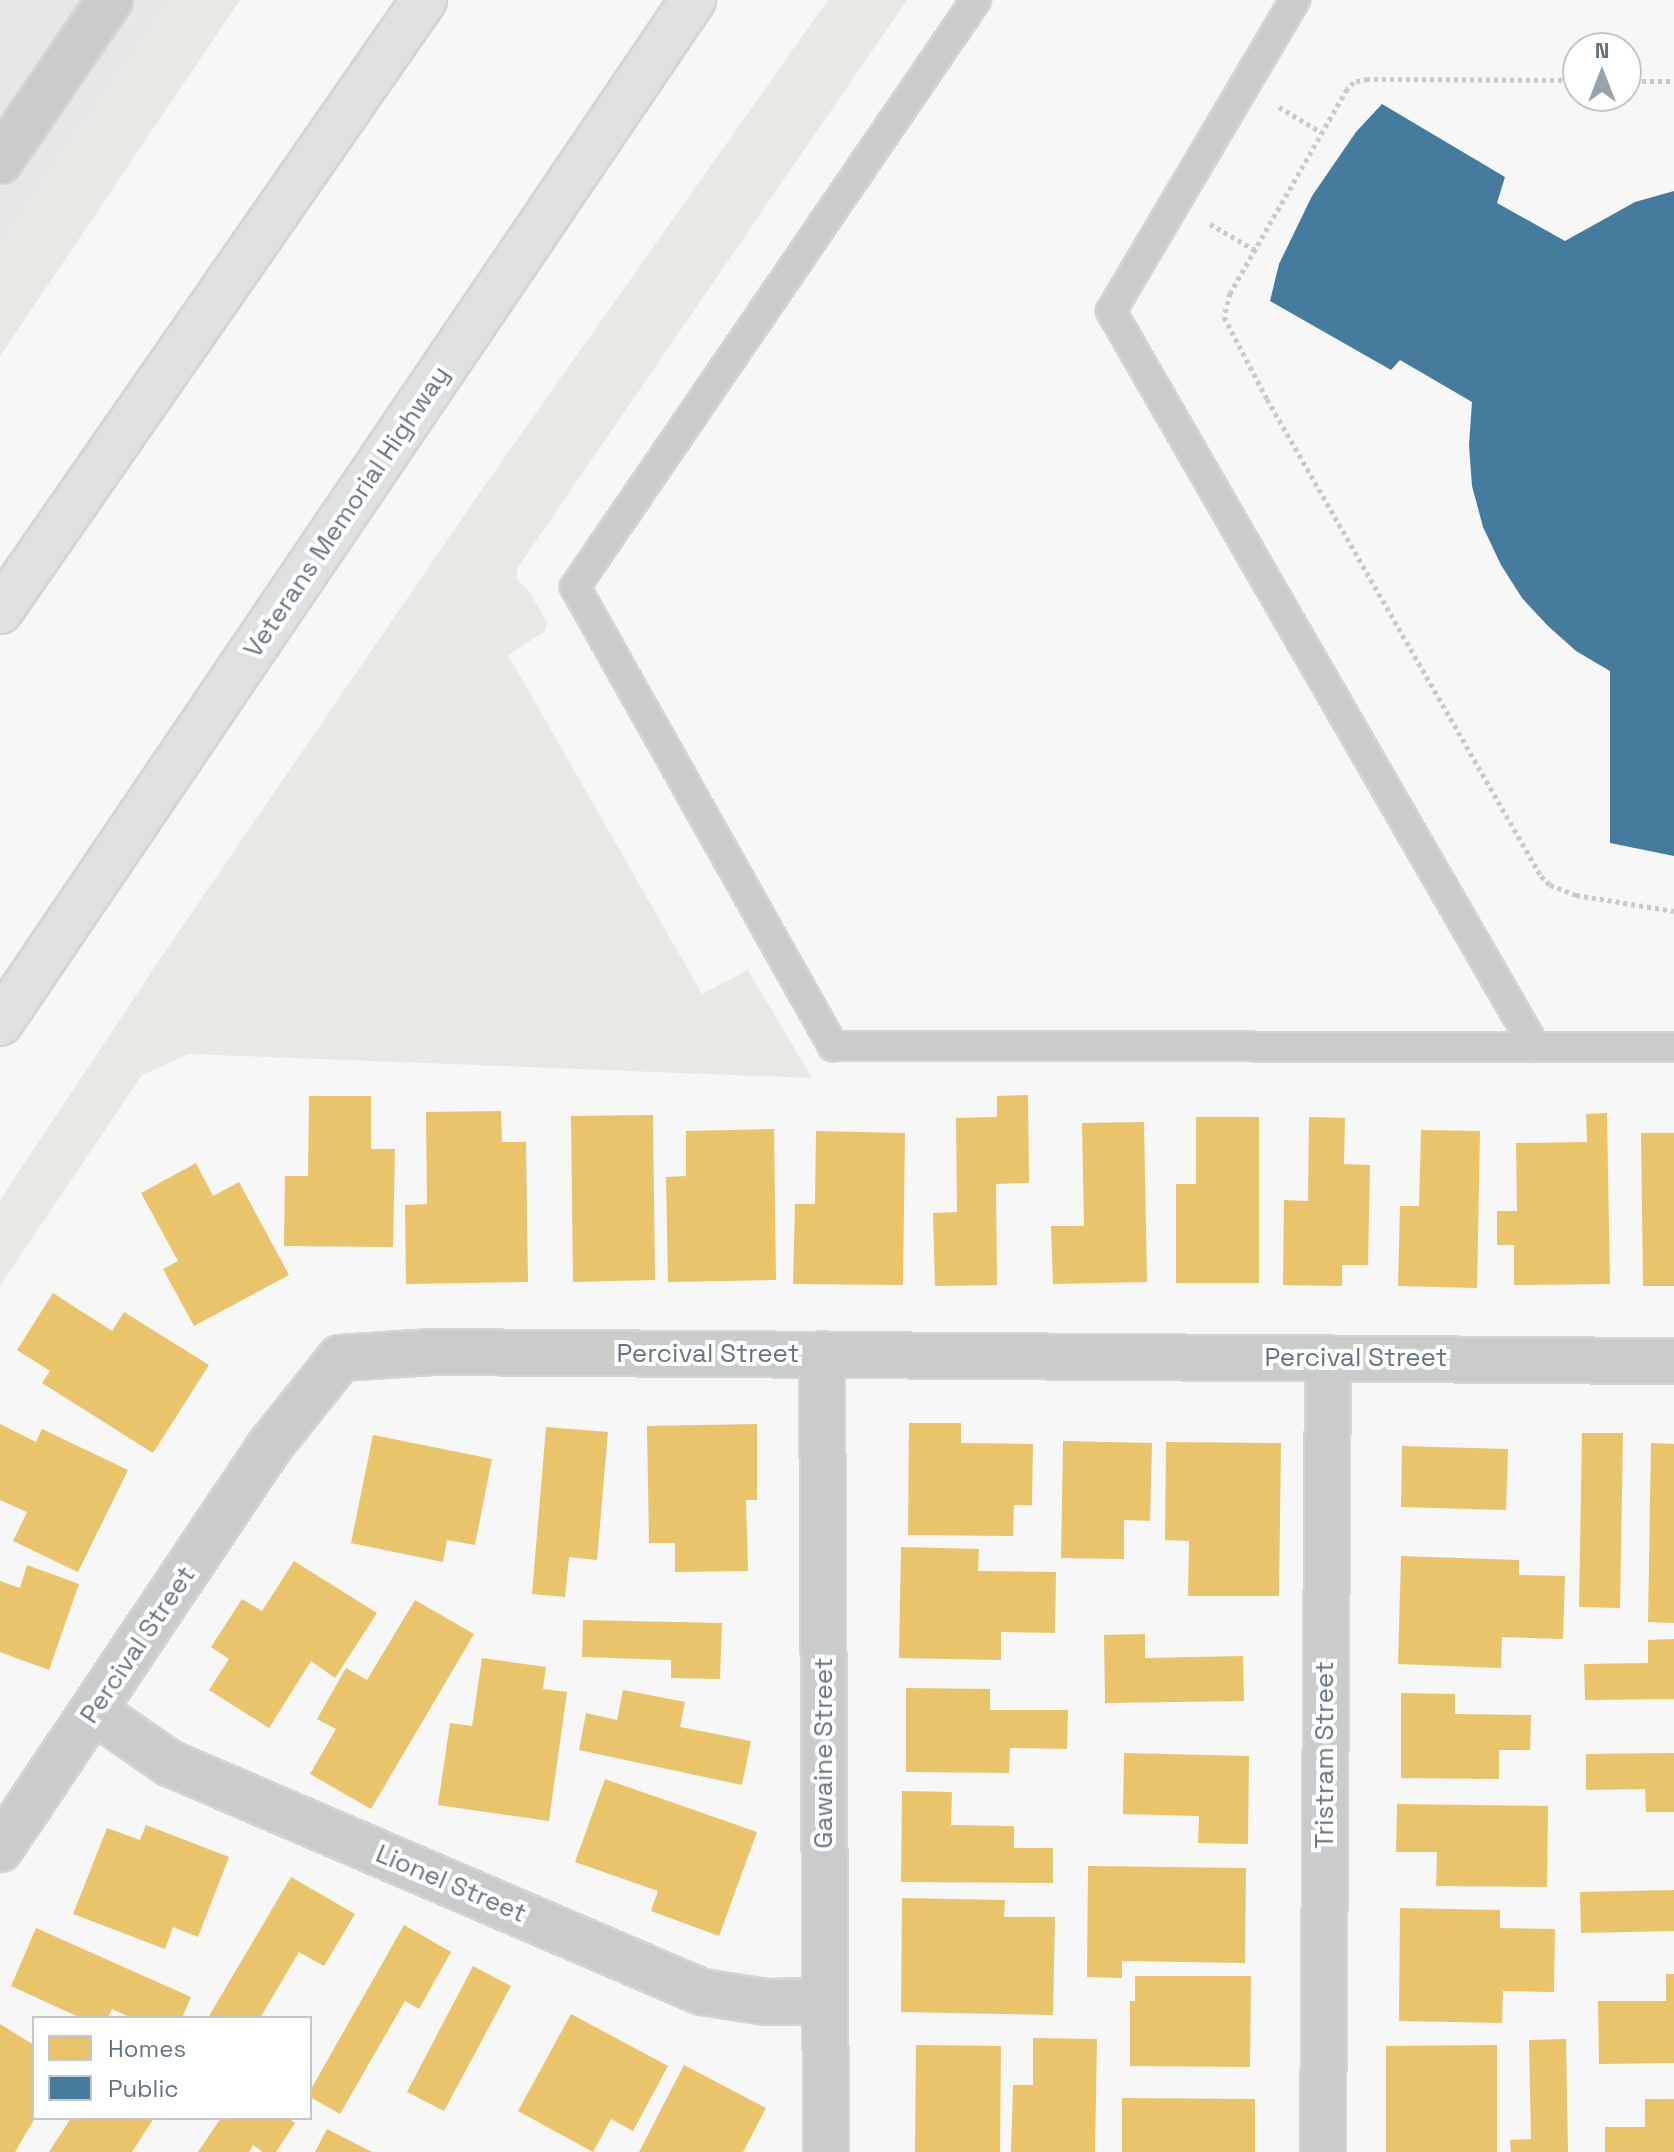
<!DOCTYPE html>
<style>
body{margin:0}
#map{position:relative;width:1674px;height:2152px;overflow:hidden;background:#f7f7f7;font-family:"Space Grotesk",sans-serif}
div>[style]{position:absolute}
.built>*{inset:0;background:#e6e7e7}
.green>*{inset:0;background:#e6e9e4}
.homes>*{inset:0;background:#e9c46a}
.public>*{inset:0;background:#457b9d}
.path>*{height:5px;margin-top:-2.5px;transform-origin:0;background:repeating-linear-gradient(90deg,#c8c9ca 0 4px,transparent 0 8px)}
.roads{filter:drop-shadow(2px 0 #d3d4d4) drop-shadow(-2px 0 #d3d4d4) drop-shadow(0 2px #d3d4d4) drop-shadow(0 -2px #d3d4d4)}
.service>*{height:28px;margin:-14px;padding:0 14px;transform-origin:14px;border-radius:14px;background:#cacccc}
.minor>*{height:44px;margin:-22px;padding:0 22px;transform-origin:22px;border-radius:22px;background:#cacccc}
.motorway>*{height:44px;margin:-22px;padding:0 22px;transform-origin:22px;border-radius:22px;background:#dfe0e0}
span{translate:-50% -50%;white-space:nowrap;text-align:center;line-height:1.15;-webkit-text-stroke:8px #fff;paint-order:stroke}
.street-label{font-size:26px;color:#657580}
.legend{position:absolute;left:32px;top:2016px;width:280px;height:104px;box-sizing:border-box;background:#fff;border:2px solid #c1c8cc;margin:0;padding:10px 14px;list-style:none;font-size:24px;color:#657580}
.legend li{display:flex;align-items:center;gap:16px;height:40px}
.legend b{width:40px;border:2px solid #c1c8cc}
.north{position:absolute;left:1562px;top:32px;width:80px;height:80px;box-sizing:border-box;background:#fff;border:2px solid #c1c8cc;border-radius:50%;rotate:0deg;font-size:22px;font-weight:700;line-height:32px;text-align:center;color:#657580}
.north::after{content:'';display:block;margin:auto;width:28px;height:36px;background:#98a2aa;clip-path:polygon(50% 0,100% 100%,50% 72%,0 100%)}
</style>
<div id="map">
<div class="built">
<div style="clip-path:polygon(0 0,182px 0,0 309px)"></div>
</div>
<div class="green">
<div style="clip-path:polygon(169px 0,240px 0,0 356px,0 243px)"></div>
<div style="clip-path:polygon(828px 0,907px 0,518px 567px,516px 578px,529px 591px,547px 623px,544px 632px,508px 655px,702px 994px,748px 970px,812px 1078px,189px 1054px,142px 1075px,0 1286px,0 1200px,160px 959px,485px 485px)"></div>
</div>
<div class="homes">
<div style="clip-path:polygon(1028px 1095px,1029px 1183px,996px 1184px,997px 1285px,935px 1286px,933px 1213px,957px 1212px,956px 1118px,997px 1117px,997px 1096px)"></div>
<div style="clip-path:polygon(309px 1096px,371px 1096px,371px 1149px,395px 1149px,393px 1247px,284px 1246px,285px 1176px,308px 1176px)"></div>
<div style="clip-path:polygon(501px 1111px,502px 1142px,526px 1142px,528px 1282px,406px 1284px,405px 1205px,427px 1204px,426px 1112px)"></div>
<div style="clip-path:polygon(1607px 1113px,1610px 1284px,1514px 1285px,1514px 1245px,1497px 1245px,1497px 1211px,1517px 1211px,1516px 1143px,1587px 1142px,1586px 1114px)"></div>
<div style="clip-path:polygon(653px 1115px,655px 1280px,573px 1282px,571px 1116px)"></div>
<div style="clip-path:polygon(1196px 1117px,1259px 1117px,1259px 1283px,1176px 1283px,1176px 1184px,1196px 1184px)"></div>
<div style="clip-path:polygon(1309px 1117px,1345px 1118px,1344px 1164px,1370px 1165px,1368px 1265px,1342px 1265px,1342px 1286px,1283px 1285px,1284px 1200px,1308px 1201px)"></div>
<div style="clip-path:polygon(1144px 1122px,1147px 1282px,1053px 1284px,1051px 1226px,1084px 1226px,1082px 1123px)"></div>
<div style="clip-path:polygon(774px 1129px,776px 1280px,668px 1282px,666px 1177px,686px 1176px,686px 1131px)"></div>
<div style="clip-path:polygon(1421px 1130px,1480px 1131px,1477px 1288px,1398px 1286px,1400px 1206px,1419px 1206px)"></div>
<div style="clip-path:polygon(816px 1131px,905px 1133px,903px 1285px,793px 1284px,795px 1204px,815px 1204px)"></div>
<div style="clip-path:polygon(1641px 1133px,1674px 1133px,1674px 1286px,1643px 1286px)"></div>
<div style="clip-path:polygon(196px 1163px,213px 1196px,239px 1182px,289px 1275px,194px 1326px,163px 1269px,178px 1261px,141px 1193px)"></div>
<div style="clip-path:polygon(53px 1293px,112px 1331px,124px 1312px,209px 1365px,153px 1453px,42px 1383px,50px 1371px,17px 1350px)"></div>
<div style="clip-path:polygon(909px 1423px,961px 1423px,961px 1443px,1033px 1444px,1032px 1505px,1014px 1505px,1013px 1536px,908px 1535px)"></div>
<div style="clip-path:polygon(0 1424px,36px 1442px,42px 1429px,128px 1470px,78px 1572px,13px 1541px,27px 1512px,0 1500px)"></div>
<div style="clip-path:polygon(757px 1424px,757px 1500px,746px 1500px,748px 1571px,675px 1572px,675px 1543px,649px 1543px,647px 1426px)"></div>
<div style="clip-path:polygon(546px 1427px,608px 1432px,597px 1560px,569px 1557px,565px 1597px,532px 1594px)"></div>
<div style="clip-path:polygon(1582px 1433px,1623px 1433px,1620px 1608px,1579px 1607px)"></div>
<div style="clip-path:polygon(373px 1435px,492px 1459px,475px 1545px,447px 1540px,443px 1562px,351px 1543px)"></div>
<div style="clip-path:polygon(1063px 1441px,1152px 1443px,1150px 1521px,1124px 1520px,1124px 1559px,1061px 1558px)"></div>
<div style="clip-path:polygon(1166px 1442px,1281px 1443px,1279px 1596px,1188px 1596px,1189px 1541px,1165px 1540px)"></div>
<div style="clip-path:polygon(1651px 1443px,1674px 1444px,1674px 1623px,1648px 1622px)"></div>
<div style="clip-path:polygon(1402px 1446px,1508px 1449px,1506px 1510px,1401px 1507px)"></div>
<div style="clip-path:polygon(901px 1547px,979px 1549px,978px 1571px,1056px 1572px,1055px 1633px,1001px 1632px,1001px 1660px,899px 1658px)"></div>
<div style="clip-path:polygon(1401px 1556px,1519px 1560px,1519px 1575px,1565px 1576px,1563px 1639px,1502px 1637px,1501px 1668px,1398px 1664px)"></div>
<div style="clip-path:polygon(294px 1561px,377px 1613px,335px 1678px,311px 1661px,269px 1728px,209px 1690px,229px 1659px,211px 1647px,242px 1599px,262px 1611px)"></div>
<div style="clip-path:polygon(27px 1565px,79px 1584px,49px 1670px,0 1652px,0 1581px,20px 1588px)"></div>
<div style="clip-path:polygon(415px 1600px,474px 1634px,371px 1809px,310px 1774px,336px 1729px,317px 1719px,346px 1668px,367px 1680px)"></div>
<div style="clip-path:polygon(583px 1620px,722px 1623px,720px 1679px,671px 1678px,671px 1660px,582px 1657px)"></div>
<div style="clip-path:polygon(1145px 1634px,1145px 1658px,1243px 1656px,1244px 1701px,1105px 1703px,1104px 1635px)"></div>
<div style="clip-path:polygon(1674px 1639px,1674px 1699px,1585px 1700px,1584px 1664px,1648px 1663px,1648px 1640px)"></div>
<div style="clip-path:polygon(482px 1658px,546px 1667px,543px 1689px,567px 1692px,549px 1821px,438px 1805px,450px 1723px,472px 1726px)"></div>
<div style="clip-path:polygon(906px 1688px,990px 1689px,990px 1710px,1068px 1710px,1067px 1749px,1010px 1748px,1009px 1773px,906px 1772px)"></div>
<div style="clip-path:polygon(623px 1690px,685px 1702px,680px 1727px,751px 1741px,742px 1785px,579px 1750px,586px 1713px,617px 1720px)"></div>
<div style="clip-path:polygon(1401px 1693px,1455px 1694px,1455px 1714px,1531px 1715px,1530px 1750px,1499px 1750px,1499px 1779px,1401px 1778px)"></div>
<div style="clip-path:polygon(1124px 1753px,1249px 1756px,1248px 1844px,1198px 1843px,1199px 1816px,1123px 1814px)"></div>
<div style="clip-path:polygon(1674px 1753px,1674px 1812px,1646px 1812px,1645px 1789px,1586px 1790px,1586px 1754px)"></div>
<div style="clip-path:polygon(605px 1779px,757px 1832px,719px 1936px,651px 1911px,658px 1891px,575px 1862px)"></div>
<div style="clip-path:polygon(902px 1791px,952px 1792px,951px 1825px,1014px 1826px,1014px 1848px,1053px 1848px,1053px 1883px,901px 1882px)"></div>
<div style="clip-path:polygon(1397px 1804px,1548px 1806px,1547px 1887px,1436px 1886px,1437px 1852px,1396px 1852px)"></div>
<div style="clip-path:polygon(146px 1825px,229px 1857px,198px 1937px,173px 1927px,165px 1949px,73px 1914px,107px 1828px,140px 1840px)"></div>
<div style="clip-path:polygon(1088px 1866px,1246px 1868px,1245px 1963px,1122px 1961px,1122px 1978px,1087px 1977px)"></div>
<div style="clip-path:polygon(291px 1877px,355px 1914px,324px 1966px,299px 1952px,260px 2018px,209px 2016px)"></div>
<div style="clip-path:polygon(1674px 1890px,1674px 1931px,1581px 1933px,1580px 1892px)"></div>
<div style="clip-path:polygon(902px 1898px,1005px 1900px,1004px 1917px,1055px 1917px,1053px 2015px,901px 2012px)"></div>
<div style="clip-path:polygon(1400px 1908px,1500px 1910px,1500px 1928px,1555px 1929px,1554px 1992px,1503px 1991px,1502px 2023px,1399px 2021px)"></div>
<div style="clip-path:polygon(404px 1925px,451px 1952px,419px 2009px,405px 2001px,340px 2114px,310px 2097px,310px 2091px)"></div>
<div style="clip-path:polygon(36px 1928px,191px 1997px,182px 2018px,132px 2018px,112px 2009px,108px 2018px,81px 2018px,11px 1986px)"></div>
<div style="clip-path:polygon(473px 1966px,511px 1986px,444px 2111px,407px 2092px)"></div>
<div style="clip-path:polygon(1666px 1974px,1674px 1974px,1674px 2063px,1599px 2064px,1598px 2001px,1666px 2001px)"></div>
<div style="clip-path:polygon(1135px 1976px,1251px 1976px,1250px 2067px,1130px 2066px,1130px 2001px,1135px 2001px)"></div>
<div style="clip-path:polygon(571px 2014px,668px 2066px,633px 2131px,611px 2119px,593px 2152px,518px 2111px)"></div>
<div style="clip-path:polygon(0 2024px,34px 2045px,35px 2118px,15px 2152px,0 2152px)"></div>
<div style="clip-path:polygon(1033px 2038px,1097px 2039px,1095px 2152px,1011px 2152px,1013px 2085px,1033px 2085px)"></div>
<div style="clip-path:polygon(1566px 2039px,1568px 2152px,1511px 2152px,1510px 2140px,1531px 2139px,1529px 2040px)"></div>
<div style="clip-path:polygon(916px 2045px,1001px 2046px,1000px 2152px,915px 2152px)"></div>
<div style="clip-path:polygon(1497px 2045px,1497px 2152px,1386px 2152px,1386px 2046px)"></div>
<div style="clip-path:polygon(684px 2065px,766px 2108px,743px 2152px,639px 2152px)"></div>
<div style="clip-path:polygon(1122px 2098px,1255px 2099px,1255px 2152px,1122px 2152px)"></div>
<div style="clip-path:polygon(1645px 2099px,1674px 2099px,1674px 2152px,1605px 2152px,1605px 2127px,1645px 2127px)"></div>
<div style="clip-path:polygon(71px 2118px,154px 2118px,132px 2152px,49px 2152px)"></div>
<div style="clip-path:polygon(221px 2118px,288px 2118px,295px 2123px,276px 2152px,263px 2152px,253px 2145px,249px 2152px,198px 2152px)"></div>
<div style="clip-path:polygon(327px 2129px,372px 2152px,315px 2152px)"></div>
</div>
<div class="public">
<div style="clip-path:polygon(1382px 104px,1505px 177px,1497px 203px,1565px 241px,1635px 202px,1674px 191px,1674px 856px,1610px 843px,1610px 671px,1576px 651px,1548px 626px,1522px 598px,1501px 565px,1483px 527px,1472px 486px,1469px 445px,1472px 402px,1400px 360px,1391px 370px,1270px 301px,1279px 264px,1312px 196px,1356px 132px)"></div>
</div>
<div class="path">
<div style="left:1578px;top:80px;width:210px;rotate:-179.7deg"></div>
<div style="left:1368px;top:79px;width:14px;rotate:168deg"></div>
<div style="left:1354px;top:82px;width:10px;rotate:135deg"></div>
<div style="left:1347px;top:89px;width:235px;rotate:119.8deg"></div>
<div style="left:1230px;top:293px;width:25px;rotate:104deg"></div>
<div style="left:1224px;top:317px;width:93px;rotate:62.3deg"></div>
<div style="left:1267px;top:399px;width:550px;rotate:60.13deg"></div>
<div style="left:1541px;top:876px;width:13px;rotate:45deg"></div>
<div style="left:1550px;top:885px;width:28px;rotate:21deg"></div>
<div style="left:1576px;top:895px;width:99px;rotate:9.3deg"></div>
<div style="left:1626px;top:81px;width:48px"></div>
<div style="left:1279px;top:107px;width:49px;rotate:30.8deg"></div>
<div style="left:1210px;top:224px;width:52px;rotate:30deg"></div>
</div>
<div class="roads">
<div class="service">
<div style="left:976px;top:0;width:711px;rotate:124.34deg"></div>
<div style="left:575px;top:587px;width:527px;rotate:60.66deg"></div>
<div style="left:833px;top:1046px;width:841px;rotate:0.07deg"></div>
<div style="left:1295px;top:0;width:361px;rotate:120.6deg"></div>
<div style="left:1111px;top:311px;width:849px;rotate:60.05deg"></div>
</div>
<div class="minor">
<div style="left:0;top:161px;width:195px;rotate:-55.7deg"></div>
<div style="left:822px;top:1354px;width:798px;rotate:89.71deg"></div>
<div style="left:94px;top:1711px;width:91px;rotate:34.7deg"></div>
<div style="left:169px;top:1763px;width:580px;rotate:23.25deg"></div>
<div style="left:702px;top:1992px;width:65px;rotate:8.9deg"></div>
<div style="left:766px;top:2002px;width:59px;rotate:-1deg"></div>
<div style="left:0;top:1849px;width:484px;rotate:-56.2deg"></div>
<div style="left:269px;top:1447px;width:114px;rotate:-51.4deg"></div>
<div style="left:340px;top:1358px;width:92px;rotate:-3.7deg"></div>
<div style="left:432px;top:1352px;width:1242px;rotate:0.42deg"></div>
<div style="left:1323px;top:2152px;width:794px;rotate:-89.64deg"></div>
</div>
<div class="motorway">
<div style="left:0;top:611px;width:744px;rotate:-55.24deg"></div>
<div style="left:0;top:1023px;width:1236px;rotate:-55.89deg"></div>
</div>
</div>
<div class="street-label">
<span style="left:347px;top:512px;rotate:-56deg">Veterans Memorial Highway</span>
<span style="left:708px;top:1354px">Percival Street</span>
<span style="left:1356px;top:1358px">Percival Street</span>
<span style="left:138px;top:1645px;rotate:-56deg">Percival Street</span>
<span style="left:824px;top:1753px;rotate:-90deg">Gawaine Street</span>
<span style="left:1325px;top:1755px;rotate:-90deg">Tristram Street</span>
<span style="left:451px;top:1884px;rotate:23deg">Lionel Street</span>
</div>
<ul class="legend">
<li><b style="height:22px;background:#e9c46a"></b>Homes</li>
<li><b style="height:22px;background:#457b9d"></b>Public</li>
</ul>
<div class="north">N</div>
</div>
